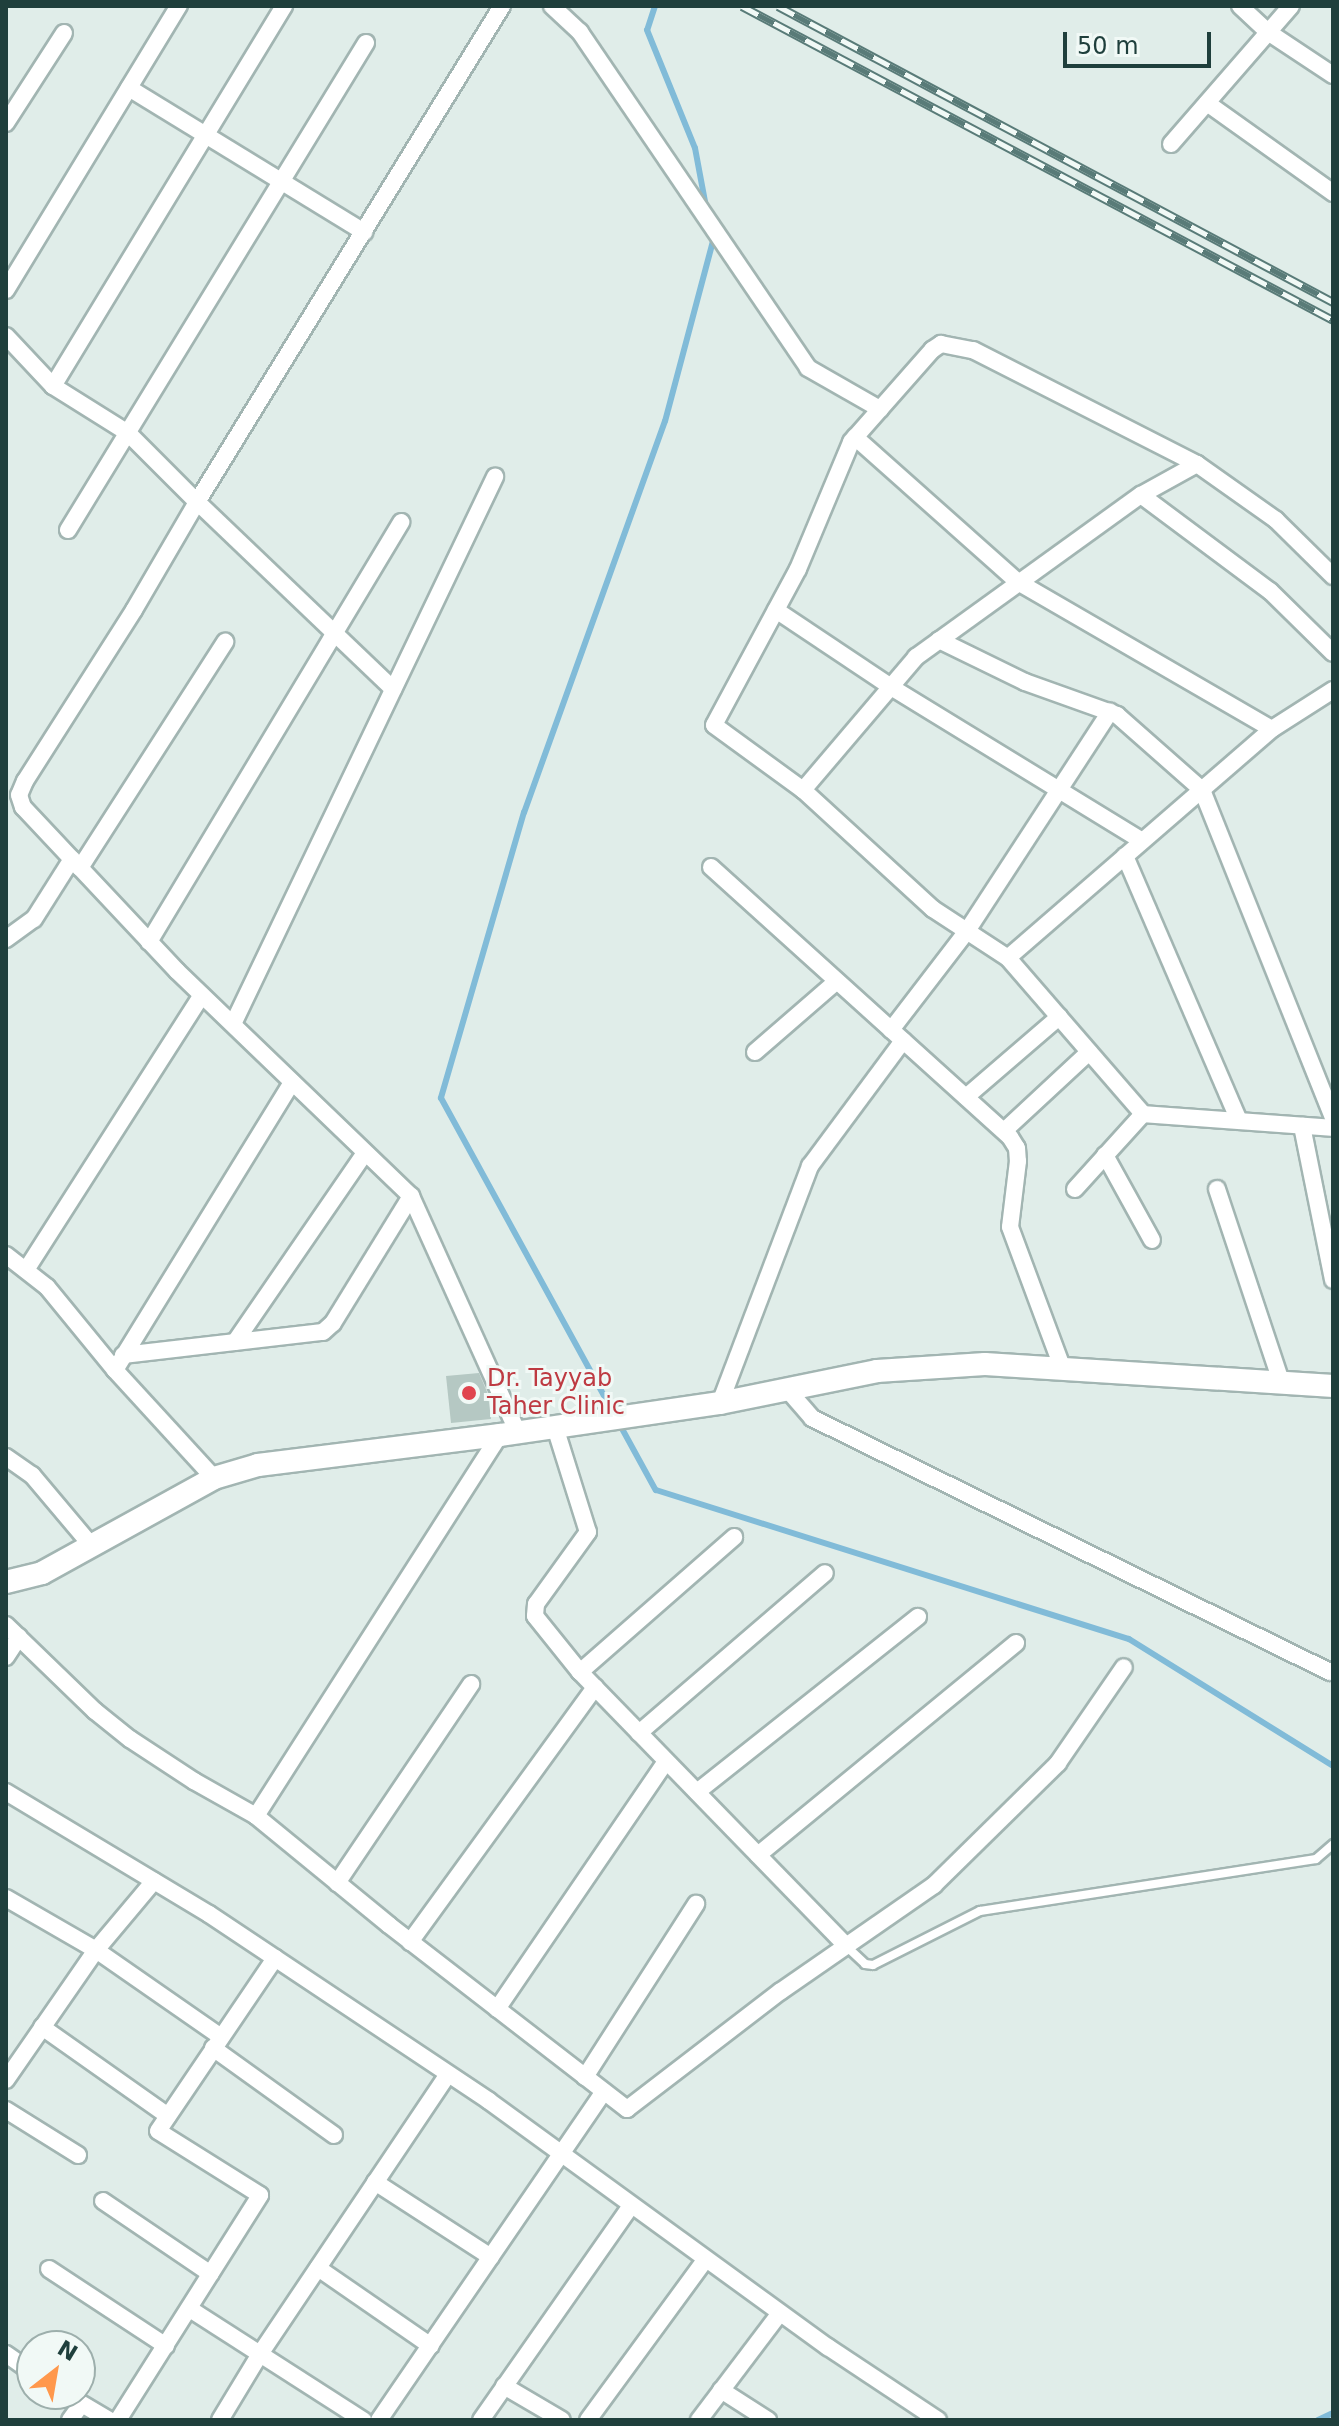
<!DOCTYPE html>
<style>
body{margin:0}
#map{position:relative;width:1339px;height:2426px;overflow:hidden;background:#e0ede9;font-family:"DejaVu Sans",sans-serif}
div>[style]{position:absolute}
.stream>*{height:6px;margin:-3px;padding:0 3px;transform-origin:3px;border-radius:3px;background:#81bbd8}
.building>*{inset:0;background:#b5c8c3}
.roads{filter:drop-shadow(2px 0 #a2b5b2) drop-shadow(-2px 0 #a2b5b2) drop-shadow(0 2px #a2b5b2) drop-shadow(0 -2px #a2b5b2)}
.lane>*{height:8px;margin:-4px;padding:0 4px;transform-origin:4px;border-radius:4px;background:#fff}
.street>*{height:16px;margin:-8px;padding:0 8px;transform-origin:8px;border-radius:8px;background:#fff}
.secondary>*{height:22px;margin:-11px;padding:0 11px;transform-origin:11px;border-radius:11px;background:#fff}
.rail>*{height:9px;margin-top:-4.5px;transform-origin:0;background:repeating-linear-gradient(90deg,#f1f9f6 0 18px,#597b78 0 36px);box-sizing:border-box;border-block:2px solid #597b78}
.dots>*{width:22px;height:22px;translate:-50% -50%;box-sizing:border-box;border:4px solid #f1f9f6;border-radius:50%}
span{translate:-50% -50%;white-space:nowrap;text-align:center;line-height:1.15;-webkit-text-stroke:6px #f1f9f6;paint-order:stroke}
.health-label{font-size:24px;color:#be3a42}
.left{translate:0 -50%;text-align:left}
.frame{position:absolute;inset:0;border:8px solid #1f3f3c;pointer-events:none}
.north{position:absolute;left:16px;top:2330px;width:80px;height:80px;box-sizing:border-box;background:#f1f9f6;border:2px solid #9dafac;border-radius:50%;rotate:31deg;font-size:22px;font-weight:700;line-height:32px;text-align:center;color:#1f3f3c}
.north::after{content:'';display:block;margin:auto;width:28px;height:36px;background:#ff984c;clip-path:polygon(50% 0,100% 100%,50% 72%,0 100%)}
.scale{position:absolute;left:1063px;top:32px;width:148px;height:36px;box-sizing:border-box;border:4px solid #1f3f3c;border-top:0;padding-left:10px;font-size:24px;line-height:28px;white-space:nowrap;color:#1f3f3c;-webkit-text-stroke:6px #f1f9f6;paint-order:stroke}
</style>
<div id="map">
<div class="stream">
<div style="left:655px;top:6px;width:25px;rotate:108deg"></div>
<div style="left:647px;top:30px;width:127px;rotate:67.9deg"></div>
<div style="left:695px;top:148px;width:60px;rotate:79.4deg"></div>
<div style="left:711px;top:234px;width:7px;rotate:74deg"></div>
<div style="left:713px;top:241px;width:186px;rotate:104.9deg"></div>
<div style="left:665px;top:421px;width:416px;rotate:109.8deg"></div>
<div style="left:524px;top:812px;width:298px;rotate:106.2deg"></div>
<div style="left:441px;top:1098px;width:447px;rotate:61.3deg"></div>
<div style="left:656px;top:1490px;width:496px;rotate:17.5deg"></div>
<div style="left:1129px;top:1639px;width:240px;rotate:31.9deg"></div>
<div style="left:1318px;top:2420px;width:17px;rotate:-25deg"></div>
</div>
<div class="building">
<div style="clip-path:polygon(479px 1373px,488px 1394px,491px 1419px,451px 1423px,446px 1376px)"></div>
</div>
<div class="roads">
<div class="lane">
<div style="left:846px;top:1946px;width:26px;rotate:43deg"></div>
<div style="left:865px;top:1964px;width:8px;rotate:7deg"></div>
<div style="left:873px;top:1965px;width:120px;rotate:-26.8deg"></div>
<div style="left:980px;top:1911px;width:340px;rotate:-8.8deg"></div>
<div style="left:1316px;top:1859px;width:23px;rotate:-41deg"></div>
</div>
<div class="street">
<div style="left:552px;top:6px;width:38px;rotate:43deg"></div>
<div style="left:580px;top:32px;width:406px;rotate:55.8deg"></div>
<div style="left:808px;top:368px;width:83px;rotate:29.7deg"></div>
<div style="left:1240px;top:6px;width:38px;rotate:43deg"></div>
<div style="left:1268px;top:32px;width:78px;rotate:33.5deg"></div>
<div style="left:129px;top:88px;width:276px;rotate:31.5deg"></div>
<div style="left:1207px;top:103px;width:155px;rotate:35.5deg"></div>
<div style="left:6px;top:123px;width:107px;rotate:-57.2deg"></div>
<div style="left:1171px;top:144px;width:183px;rotate:-49deg"></div>
<div style="left:6px;top:290px;width:333px;rotate:-58.7deg"></div>
<div style="left:6px;top:336px;width:69px;rotate:46.8deg"></div>
<div style="left:53px;top:386px;width:89px;rotate:32.1deg"></div>
<div style="left:128px;top:433px;width:98px;rotate:45deg"></div>
<div style="left:197px;top:502px;width:125px;rotate:120.3deg"></div>
<div style="left:134px;top:610px;width:203px;rotate:122.5deg"></div>
<div style="left:25px;top:781px;width:15px;rotate:113deg"></div>
<div style="left:19px;top:795px;width:13px;rotate:72deg"></div>
<div style="left:23px;top:807px;width:225px;rotate:46.8deg"></div>
<div style="left:177px;top:971px;width:325px;rotate:43.9deg"></div>
<div style="left:411px;top:1196px;width:260px;rotate:65.7deg"></div>
<div style="left:53px;top:386px;width:445px;rotate:-58.7deg"></div>
<div style="left:855px;top:437px;width:218px;rotate:41.7deg"></div>
<div style="left:1018px;top:582px;width:293px;rotate:30.1deg"></div>
<div style="left:1141px;top:495px;width:161px;rotate:36.7deg"></div>
<div style="left:1270px;top:591px;width:88px;rotate:44.5deg"></div>
<div style="left:68px;top:530px;width:571px;rotate:-58.54deg"></div>
<div style="left:776px;top:610px;width:138px;rotate:33.8deg"></div>
<div style="left:891px;top:687px;width:294px;rotate:31.5deg"></div>
<div style="left:939px;top:640px;width:96px;rotate:26deg"></div>
<div style="left:1025px;top:682px;width:98px;rotate:19.7deg"></div>
<div style="left:1117px;top:715px;width:113px;rotate:41.4deg"></div>
<div style="left:1202px;top:790px;width:353px;rotate:68.2deg"></div>
<div style="left:393px;top:689px;width:271px;rotate:-136.3deg"></div>
<div style="left:197px;top:502px;width:582px;rotate:-58.41deg"></div>
<div style="left:1333px;top:690px;width:72px;rotate:147.4deg"></div>
<div style="left:1272px;top:729px;width:349px;rotate:139.1deg"></div>
<div style="left:1008px;top:958px;width:206px;rotate:49.1deg"></div>
<div style="left:1143px;top:1114px;width:191px;rotate:4.2deg"></div>
<div style="left:803px;top:790px;width:110px;rotate:-143.9deg"></div>
<div style="left:714px;top:725px;width:177px;rotate:-61.7deg"></div>
<div style="left:798px;top:569px;width:138px;rotate:-67.3deg"></div>
<div style="left:851px;top:442px;width:123px;rotate:-48.6deg"></div>
<div style="left:932px;top:350px;width:11px;rotate:-34deg"></div>
<div style="left:941px;top:344px;width:33px;rotate:11deg"></div>
<div style="left:973px;top:350px;width:251px;rotate:27deg"></div>
<div style="left:1125px;top:856px;width:288px;rotate:66.7deg"></div>
<div style="left:711px;top:867px;width:403px;rotate:42.1deg"></div>
<div style="left:1010px;top:1137px;width:13px;rotate:58deg"></div>
<div style="left:1017px;top:1148px;width:13px;rotate:86deg"></div>
<div style="left:1018px;top:1161px;width:66px;rotate:96.9deg"></div>
<div style="left:1010px;top:1227px;width:149px;rotate:69.6deg"></div>
<div style="left:80px;top:868px;width:269px;rotate:-57.3deg"></div>
<div style="left:6px;top:939px;width:34px;rotate:-36deg"></div>
<div style="left:34px;top:919px;width:71px;rotate:-57.7deg"></div>
<div style="left:149px;top:942px;width:490px;rotate:-59deg"></div>
<div style="left:1008px;top:958px;width:90px;rotate:-146.8deg"></div>
<div style="left:933px;top:909px;width:176px;rotate:-137.5deg"></div>
<div style="left:803px;top:790px;width:175px;rotate:-49.6deg"></div>
<div style="left:916px;top:657px;width:277px;rotate:-35.8deg"></div>
<div style="left:1141px;top:495px;width:64px;rotate:-29deg"></div>
<div style="left:1197px;top:464px;width:97px;rotate:35.3deg"></div>
<div style="left:1276px;top:520px;width:80px;rotate:44.5deg"></div>
<div style="left:233px;top:1024px;width:607px;rotate:-64.41deg"></div>
<div style="left:891px;top:1030px;width:125px;rotate:-52.5deg"></div>
<div style="left:967px;top:931px;width:262px;rotate:-56.9deg"></div>
<div style="left:755px;top:1052px;width:108px;rotate:-40.9deg"></div>
<div style="left:966px;top:1097px;width:123px;rotate:-40.7deg"></div>
<div style="left:1302px;top:1126px;width:157px;rotate:78.6deg"></div>
<div style="left:1004px;top:1131px;width:116px;rotate:-42.9deg"></div>
<div style="left:1105px;top:1155px;width:97px;rotate:61.1deg"></div>
<div style="left:1075px;top:1189px;width:101px;rotate:-47.8deg"></div>
<div style="left:1217px;top:1189px;width:206px;rotate:71.6deg"></div>
<div style="left:6px;top:1255px;width:52px;rotate:38deg"></div>
<div style="left:47px;top:1287px;width:107px;rotate:50.7deg"></div>
<div style="left:115px;top:1370px;width:147px;rotate:47.5deg"></div>
<div style="left:26px;top:1270px;width:326px;rotate:-57.4deg"></div>
<div style="left:235px;top:1342px;width:229px;rotate:-55.5deg"></div>
<div style="left:123px;top:1355px;width:201px;rotate:-6.6deg"></div>
<div style="left:323px;top:1332px;width:13px;rotate:-42deg"></div>
<div style="left:333px;top:1323px;width:149px;rotate:-58.4deg"></div>
<div style="left:115px;top:1370px;width:338px;rotate:-58.4deg"></div>
<div style="left:787px;top:1389px;width:38px;rotate:49deg"></div>
<div style="left:812px;top:1418px;width:577px;rotate:26.12deg"></div>
<div style="left:720px;top:1403px;width:254px;rotate:-69.2deg"></div>
<div style="left:810px;top:1166px;width:156px;rotate:-53.4deg"></div>
<div style="left:555px;top:1427px;width:110px;rotate:72.6deg"></div>
<div style="left:588px;top:1532px;width:89px;rotate:125.8deg"></div>
<div style="left:536px;top:1604px;width:12px;rotate:95deg"></div>
<div style="left:535px;top:1616px;width:72px;rotate:51.2deg"></div>
<div style="left:580px;top:1672px;width:382px;rotate:45.8deg"></div>
<div style="left:6px;top:1457px;width:32px;rotate:35deg"></div>
<div style="left:32px;top:1475px;width:92px;rotate:49.9deg"></div>
<div style="left:6px;top:1625px;width:124px;rotate:44deg"></div>
<div style="left:95px;top:1711px;width:45px;rotate:38.7deg"></div>
<div style="left:130px;top:1739px;width:77px;rotate:33.3deg"></div>
<div style="left:194px;top:1781px;width:71px;rotate:29.4deg"></div>
<div style="left:256px;top:1816px;width:172px;rotate:39.3deg"></div>
<div style="left:389px;top:1925px;width:301px;rotate:37.7deg"></div>
<div style="left:627px;top:2109px;width:194px;rotate:-37.5deg"></div>
<div style="left:781px;top:1991px;width:186px;rotate:-34.7deg"></div>
<div style="left:934px;top:1885px;width:174px;rotate:-44.5deg"></div>
<div style="left:1058px;top:1763px;width:116px;rotate:-55.5deg"></div>
<div style="left:6px;top:1657px;width:24px;rotate:-57deg"></div>
<div style="left:580px;top:1672px;width:205px;rotate:-41.2deg"></div>
<div style="left:639px;top:1733px;width:245px;rotate:-40.7deg"></div>
<div style="left:6px;top:1792px;width:237px;rotate:31deg"></div>
<div style="left:209px;top:1914px;width:337px;rotate:33.7deg"></div>
<div style="left:489px;top:2101px;width:419px;rotate:36deg"></div>
<div style="left:828px;top:2347px;width:132px;rotate:33.6deg"></div>
<div style="left:697px;top:1792px;width:282px;rotate:-38.4deg"></div>
<div style="left:256px;top:1816px;width:452px;rotate:-57.4deg"></div>
<div style="left:758px;top:1855px;width:334px;rotate:-39.4deg"></div>
<div style="left:337px;top:1883px;width:240px;rotate:-56deg"></div>
<div style="left:6px;top:1898px;width:104px;rotate:30deg"></div>
<div style="left:96px;top:1950px;width:90px;rotate:-50deg"></div>
<div style="left:410px;top:1942px;width:315px;rotate:-54deg"></div>
<div style="left:497px;top:2009px;width:300px;rotate:-55.7deg"></div>
<div style="left:42px;top:2027px;width:154px;rotate:35.2deg"></div>
<div style="left:213px;top:2048px;width:149px;rotate:35.7deg"></div>
<div style="left:585px;top:2077px;width:206px;rotate:-57.3deg"></div>
<div style="left:6px;top:2080px;width:158px;rotate:-55.3deg"></div>
<div style="left:96px;top:1950px;width:152px;rotate:34.8deg"></div>
<div style="left:6px;top:2110px;width:85px;rotate:32deg"></div>
<div style="left:375px;top:2182px;width:138px;rotate:32.9deg"></div>
<div style="left:103px;top:2201px;width:130px;rotate:34.1deg"></div>
<div style="left:318px;top:2268px;width:137px;rotate:34.6deg"></div>
<div style="left:49px;top:2269px;width:140px;rotate:33.3deg"></div>
<div style="left:190px;top:2309px;width:206px;rotate:32.7deg"></div>
<div style="left:6px;top:2354px;width:32px;rotate:35deg"></div>
<div style="left:504px;top:2386px;width:67px;rotate:30.4deg"></div>
<div style="left:721px;top:2390px;width:56px;rotate:32.6deg"></div>
<div style="left:65px;top:2394px;width:51px;rotate:30.6deg"></div>
<div style="left:70px;top:2420px;width:19px;rotate:-54deg"></div>
<div style="left:118px;top:2420px;width:266px;rotate:-57.7deg"></div>
<div style="left:260px;top:2195px;width:120px;rotate:-147.9deg"></div>
<div style="left:158px;top:2131px;width:209px;rotate:-55.9deg"></div>
<div style="left:220px;top:2420px;width:77px;rotate:-58.8deg"></div>
<div style="left:260px;top:2354px;width:337px;rotate:-56.1deg"></div>
<div style="left:379px;top:2420px;width:398px;rotate:-55.6deg"></div>
<div style="left:481px;top:2420px;width:261px;rotate:-55deg"></div>
<div style="left:588px;top:2420px;width:198px;rotate:-53.8deg"></div>
<div style="left:699px;top:2420px;width:134px;rotate:-52.9deg"></div>
</div>
<div class="secondary">
<div style="left:6px;top:1582px;width:37px;rotate:-14deg"></div>
<div style="left:42px;top:1573px;width:196px;rotate:-28.9deg"></div>
<div style="left:214px;top:1478px;width:46px;rotate:-16.5deg"></div>
<div style="left:258px;top:1465px;width:244px;rotate:-7.1deg"></div>
<div style="left:500px;top:1435px;width:222px;rotate:-8.3deg"></div>
<div style="left:720px;top:1403px;width:160px;rotate:-11.5deg"></div>
<div style="left:877px;top:1371px;width:108px;rotate:-3.7deg"></div>
<div style="left:985px;top:1364px;width:349px;rotate:3.6deg"></div>
</div>
</div>
<div class="rail">
<div style="left:742px;top:6px;width:669px;rotate:27.98deg"></div>
<div style="left:778px;top:6px;width:629px;rotate:28.07deg"></div>
</div>
<div class="dots">
<div style="left:469px;top:1393px;background:#e0444e"></div>
</div>
<div class="health-label">
<span class="left" style="left:487px;top:1393px">Dr. Tayyab<br>Taher Clinic</span>
</div>
<div class="frame"></div>
<div class="north">N</div>
<div class="scale">50 m</div>
</div>
